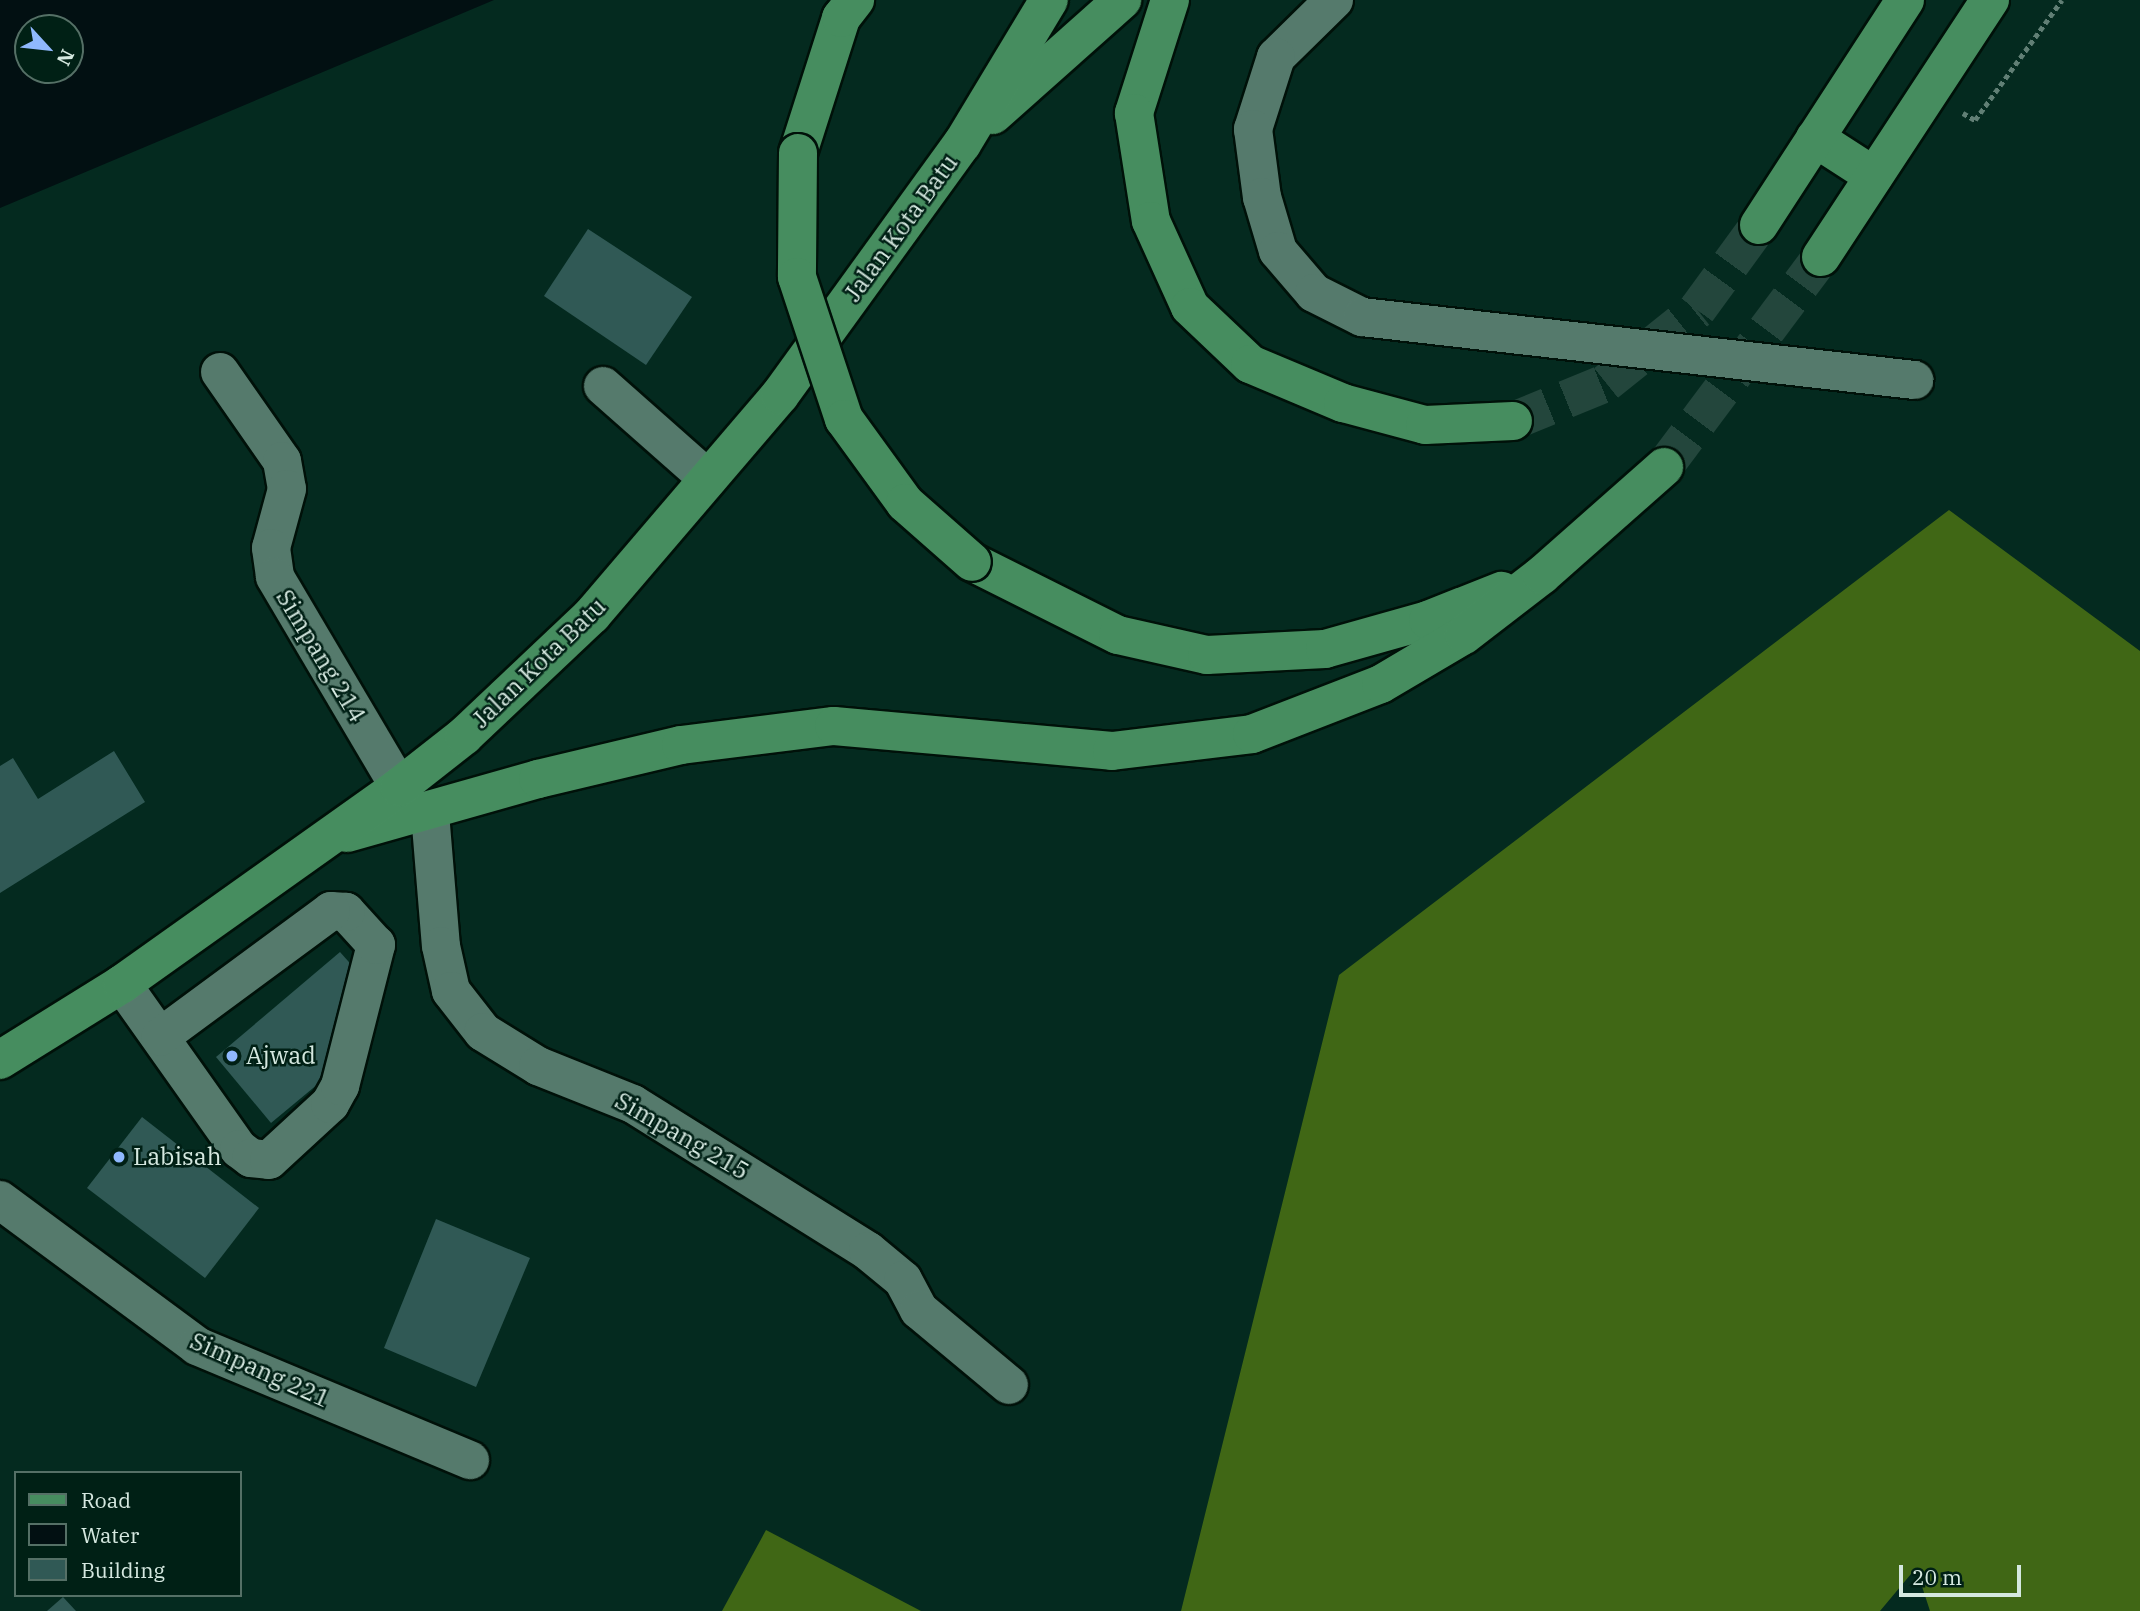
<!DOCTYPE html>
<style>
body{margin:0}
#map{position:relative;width:2140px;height:1611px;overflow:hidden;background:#042a1f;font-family:"IBM Plex Serif",serif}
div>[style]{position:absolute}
.forest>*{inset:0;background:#406715}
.water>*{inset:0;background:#021012}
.building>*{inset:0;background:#305955}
.major-tunnel>*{height:38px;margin-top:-19px;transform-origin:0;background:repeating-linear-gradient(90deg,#23463c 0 38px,transparent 0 57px)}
.path>*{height:4.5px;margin-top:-2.25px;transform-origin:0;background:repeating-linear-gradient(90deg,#617f75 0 5px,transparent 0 8.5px)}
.roads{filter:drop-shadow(2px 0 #001109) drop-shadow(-2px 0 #001109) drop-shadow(0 2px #001109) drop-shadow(0 -2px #001109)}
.minor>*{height:38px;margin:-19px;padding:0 19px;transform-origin:19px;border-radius:19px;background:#557a6c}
.major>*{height:38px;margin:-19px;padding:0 19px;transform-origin:19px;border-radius:19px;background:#468d5f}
.bridges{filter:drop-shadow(2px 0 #001109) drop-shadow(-2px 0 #001109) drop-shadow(0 2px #001109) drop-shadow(0 -2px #001109)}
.major-bridge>*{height:38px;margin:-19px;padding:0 19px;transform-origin:19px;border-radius:19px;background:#468d5f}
.dots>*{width:19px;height:19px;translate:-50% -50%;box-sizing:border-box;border:4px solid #002015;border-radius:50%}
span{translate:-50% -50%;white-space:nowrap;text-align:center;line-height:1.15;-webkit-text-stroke:5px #002015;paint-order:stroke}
.street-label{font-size:24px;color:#d5e8e0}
.poi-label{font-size:24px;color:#d5e8e0}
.left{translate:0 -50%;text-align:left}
.legend{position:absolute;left:14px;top:1471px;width:228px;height:126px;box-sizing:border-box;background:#002015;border:2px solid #557066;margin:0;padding:9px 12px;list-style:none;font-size:21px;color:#d5e8e0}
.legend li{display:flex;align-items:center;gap:14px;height:35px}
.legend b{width:35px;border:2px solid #557066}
.north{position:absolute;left:14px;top:14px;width:70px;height:70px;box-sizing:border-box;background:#002015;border:2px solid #557066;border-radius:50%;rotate:117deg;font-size:19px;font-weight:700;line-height:28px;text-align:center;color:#d5e8e0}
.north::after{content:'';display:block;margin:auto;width:24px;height:32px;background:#8fb8fd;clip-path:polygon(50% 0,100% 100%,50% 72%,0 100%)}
.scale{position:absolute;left:1899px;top:1565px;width:122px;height:32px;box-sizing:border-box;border:4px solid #d5e8e0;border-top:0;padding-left:9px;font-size:21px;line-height:24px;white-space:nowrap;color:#d5e8e0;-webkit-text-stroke:5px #002015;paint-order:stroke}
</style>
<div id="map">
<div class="forest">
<div style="clip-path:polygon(1949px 510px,2140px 651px,2140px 1611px,1930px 1611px,1916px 1568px,1880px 1611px,1181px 1611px,1339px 975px)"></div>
<div style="clip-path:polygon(766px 1530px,921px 1611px,722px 1611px)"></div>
</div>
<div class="water">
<div style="clip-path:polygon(evenodd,0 0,494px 0,0 208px,0 0,28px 28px,70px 28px,70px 70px,28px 70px,28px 28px)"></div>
</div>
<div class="building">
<div style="clip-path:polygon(588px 229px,692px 297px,646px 365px,544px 296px)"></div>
<div style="clip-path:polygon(114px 751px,145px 802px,0 893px,0 766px,13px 758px,38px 799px)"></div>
<div style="clip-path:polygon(340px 952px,356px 970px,330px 1074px,271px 1123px,216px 1057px)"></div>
<div style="clip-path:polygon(142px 1117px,259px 1208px,205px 1278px,87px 1188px)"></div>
<div style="clip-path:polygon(436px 1219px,530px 1258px,476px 1387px,384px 1348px)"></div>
<div style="clip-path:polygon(63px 1597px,76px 1611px,47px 1611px)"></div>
</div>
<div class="major-tunnel">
<div style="left:1513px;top:421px;width:100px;rotate:-22.2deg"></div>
<div style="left:1606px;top:383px;width:117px;rotate:-38.7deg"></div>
<div style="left:1697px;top:310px;width:105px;rotate:-53.9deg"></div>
<div style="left:1664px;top:467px;width:262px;rotate:-53.2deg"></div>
</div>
<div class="path">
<div style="left:1963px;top:113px;width:14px;rotate:30deg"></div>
<div style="left:1975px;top:120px;width:148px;rotate:-54.1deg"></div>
</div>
<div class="roads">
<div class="minor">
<div style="left:1334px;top:0;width:81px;rotate:135.5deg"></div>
<div style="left:1276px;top:57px;width:76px;rotate:107.7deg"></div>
<div style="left:1253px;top:129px;width:69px;rotate:82.5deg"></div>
<div style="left:1262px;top:197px;width:56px;rotate:73.5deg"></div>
<div style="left:1278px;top:251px;width:55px;rotate:49.4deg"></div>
<div style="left:1314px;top:293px;width:54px;rotate:26.6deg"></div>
<div style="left:1362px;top:317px;width:556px;rotate:6.51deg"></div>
<div style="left:220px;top:372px;width:108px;rotate:55.1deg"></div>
<div style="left:282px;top:461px;width:28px;rotate:80deg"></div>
<div style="left:287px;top:489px;width:61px;rotate:105.2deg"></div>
<div style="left:271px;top:548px;width:29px;rotate:82deg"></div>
<div style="left:275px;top:577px;width:244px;rotate:59.4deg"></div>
<div style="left:603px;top:386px;width:140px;rotate:41.5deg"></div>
<div style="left:430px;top:813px;width:133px;rotate:85.3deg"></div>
<div style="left:441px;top:946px;width:46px;rotate:77.5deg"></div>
<div style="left:451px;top:991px;width:52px;rotate:52deg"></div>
<div style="left:483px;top:1032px;width:65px;rotate:31.7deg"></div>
<div style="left:538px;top:1066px;width:102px;rotate:21.8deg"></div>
<div style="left:633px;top:1104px;width:277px;rotate:32deg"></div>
<div style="left:868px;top:1251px;width:45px;rotate:39.6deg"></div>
<div style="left:903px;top:1280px;width:34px;rotate:62deg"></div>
<div style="left:919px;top:1310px;width:117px;rotate:39.8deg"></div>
<div style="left:122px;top:984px;width:202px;rotate:54.7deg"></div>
<div style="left:239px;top:1149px;width:15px;rotate:37deg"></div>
<div style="left:251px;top:1158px;width:18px;rotate:6deg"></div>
<div style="left:269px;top:1160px;width:83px;rotate:-42.6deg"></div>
<div style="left:330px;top:1104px;width:21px;rotate:-61deg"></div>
<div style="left:340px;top:1086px;width:146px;rotate:-75.7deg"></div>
<div style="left:376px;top:945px;width:45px;rotate:-132.3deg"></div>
<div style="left:346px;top:912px;width:15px;rotate:-176deg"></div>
<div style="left:331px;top:911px;width:212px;rotate:143.6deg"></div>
<div style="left:0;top:1200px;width:245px;rotate:36.5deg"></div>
<div style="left:197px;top:1346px;width:296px;rotate:22.7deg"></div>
</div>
<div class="major">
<div style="left:1170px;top:0;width:119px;rotate:107.7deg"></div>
<div style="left:1134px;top:113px;width:109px;rotate:81.1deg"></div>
<div style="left:1151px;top:221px;width:94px;rotate:65.6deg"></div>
<div style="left:1190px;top:307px;width:83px;rotate:43.5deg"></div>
<div style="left:1250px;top:364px;width:101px;rotate:22.8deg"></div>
<div style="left:1343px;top:403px;width:85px;rotate:15deg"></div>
<div style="left:1425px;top:425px;width:88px;rotate:-2.6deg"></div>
<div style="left:993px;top:115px;width:173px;rotate:-41.7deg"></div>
<div style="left:1815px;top:138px;width:70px;rotate:32.8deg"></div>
<div style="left:798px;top:153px;width:142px;rotate:-72.3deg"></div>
<div style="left:841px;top:18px;width:23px;rotate:-52deg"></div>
<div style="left:1759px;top:225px;width:268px;rotate:-57deg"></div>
<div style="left:1821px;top:257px;width:308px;rotate:-56.7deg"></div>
<div style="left:972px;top:562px;width:163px;rotate:26.6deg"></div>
<div style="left:1118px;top:635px;width:91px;rotate:12.7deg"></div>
<div style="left:1207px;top:655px;width:118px;rotate:-2.9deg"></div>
<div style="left:1325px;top:649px;width:107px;rotate:-15.7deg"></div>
<div style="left:1428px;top:620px;width:79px;rotate:-21.7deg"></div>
<div style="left:347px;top:833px;width:198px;rotate:-15.8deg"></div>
<div style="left:538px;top:779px;width:147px;rotate:-13.4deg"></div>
<div style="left:681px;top:745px;width:154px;rotate:-7.1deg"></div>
<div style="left:834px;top:726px;width:279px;rotate:5.1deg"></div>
<div style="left:1112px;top:751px;width:141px;rotate:-6.9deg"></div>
<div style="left:1252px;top:734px;width:138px;rotate:-21.2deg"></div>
<div style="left:1381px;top:684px;width:96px;rotate:-30.6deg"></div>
<div style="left:1464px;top:635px;width:98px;rotate:-37.6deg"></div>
<div style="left:1542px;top:575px;width:163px;rotate:-41.5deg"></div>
<div style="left:0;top:1060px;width:144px;rotate:-31.9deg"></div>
<div style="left:122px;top:984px;width:340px;rotate:-35.4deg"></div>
<div style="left:399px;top:787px;width:83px;rotate:-38.1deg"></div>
<div style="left:464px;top:736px;width:176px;rotate:-43.4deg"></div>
<div style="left:592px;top:615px;width:289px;rotate:-49.5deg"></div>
<div style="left:780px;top:395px;width:310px;rotate:-54.1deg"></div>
<div style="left:962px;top:144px;width:168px;rotate:-58.9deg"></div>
</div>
</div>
<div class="bridges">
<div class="major-bridge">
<div style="left:798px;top:153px;width:124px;rotate:90.5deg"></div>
<div style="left:797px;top:277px;width:150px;rotate:71.7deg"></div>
<div style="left:844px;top:419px;width:104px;rotate:54deg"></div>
<div style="left:905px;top:503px;width:89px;rotate:41.4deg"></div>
</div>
</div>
<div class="dots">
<div style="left:232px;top:1056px;background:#8fb8fd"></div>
<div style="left:119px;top:1157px;background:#8fb8fd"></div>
</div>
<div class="street-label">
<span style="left:901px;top:228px;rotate:-54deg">Jalan Kota Batu</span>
<span style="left:321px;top:656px;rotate:59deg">Simpang 214</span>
<span style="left:539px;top:663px;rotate:-44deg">Jalan Kota Batu</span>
<span style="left:682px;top:1136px;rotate:30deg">Simpang 215</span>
<span style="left:260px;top:1370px;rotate:24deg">Simpang 221</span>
</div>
<div class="poi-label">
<span class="left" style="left:246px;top:1056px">Ajwad</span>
<span class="left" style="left:133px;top:1157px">Labisah</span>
</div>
<ul class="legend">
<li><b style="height:9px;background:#468d5f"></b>Road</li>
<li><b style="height:19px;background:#021012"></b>Water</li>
<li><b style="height:19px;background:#305955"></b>Building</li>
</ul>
<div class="north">N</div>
<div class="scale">20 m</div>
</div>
